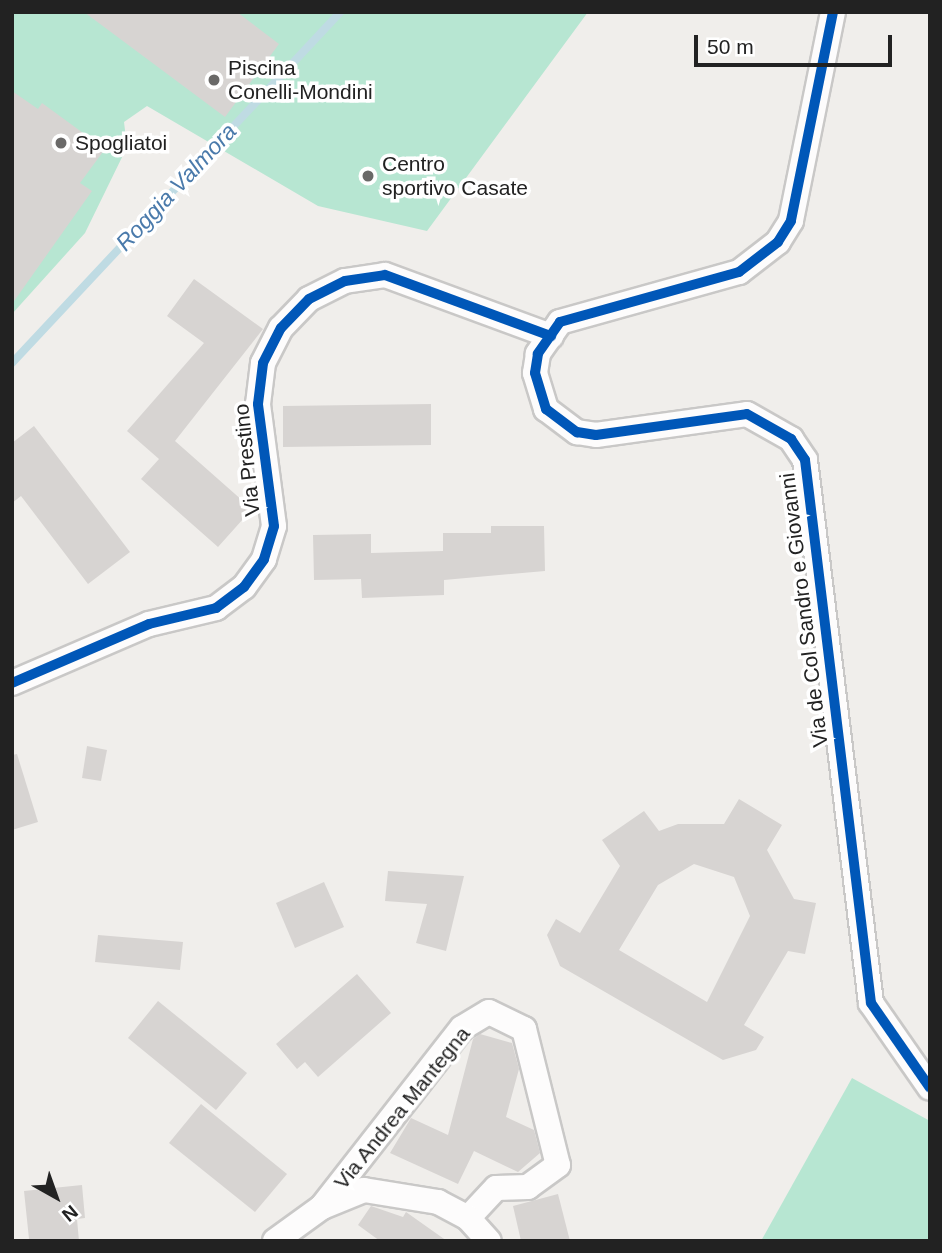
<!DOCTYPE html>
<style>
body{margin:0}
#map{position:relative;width:942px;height:1253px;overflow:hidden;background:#f0eeeb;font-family:Helvetica,sans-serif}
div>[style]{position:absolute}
.pitch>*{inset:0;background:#b7e6d2}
.stream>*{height:8px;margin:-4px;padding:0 4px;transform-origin:4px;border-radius:4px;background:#bfdbe3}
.building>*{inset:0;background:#d7d4d2}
.roads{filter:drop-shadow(2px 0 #c9c8c7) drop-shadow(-2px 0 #c9c8c7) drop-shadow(0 2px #c9c8c7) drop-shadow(0 -2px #c9c8c7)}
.minor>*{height:24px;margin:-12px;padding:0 12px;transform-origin:12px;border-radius:12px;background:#fdfcfc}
.cycleway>*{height:10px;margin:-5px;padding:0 5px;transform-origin:5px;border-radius:5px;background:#0057b8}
.dots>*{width:19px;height:19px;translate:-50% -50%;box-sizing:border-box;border:4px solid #fff;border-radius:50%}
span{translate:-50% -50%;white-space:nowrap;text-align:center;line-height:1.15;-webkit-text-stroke:7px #fff;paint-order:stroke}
.poi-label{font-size:21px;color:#222}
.left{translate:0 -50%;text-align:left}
.street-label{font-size:21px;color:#222}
.water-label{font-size:23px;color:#4a7aab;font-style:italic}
.frame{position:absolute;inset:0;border:14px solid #222;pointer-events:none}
.north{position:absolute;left:21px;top:1162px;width:70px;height:70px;-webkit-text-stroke:5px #fff;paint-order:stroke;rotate:140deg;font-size:19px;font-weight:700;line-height:28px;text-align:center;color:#222}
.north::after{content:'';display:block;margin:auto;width:24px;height:32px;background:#222;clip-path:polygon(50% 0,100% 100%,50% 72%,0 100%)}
.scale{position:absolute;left:694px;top:35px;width:198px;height:32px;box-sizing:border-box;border:4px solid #222;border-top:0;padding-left:9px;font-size:21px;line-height:24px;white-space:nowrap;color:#222;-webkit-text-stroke:5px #fff;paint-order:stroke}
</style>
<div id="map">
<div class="pitch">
<div style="clip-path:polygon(12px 12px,588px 12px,427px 231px,318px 206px,147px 106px,124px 122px,127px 147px,85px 233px,12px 314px)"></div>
<div style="clip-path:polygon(852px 1078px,930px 1121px,930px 1241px,761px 1241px)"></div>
</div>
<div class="stream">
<div style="left:12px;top:363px;width:481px;rotate:-46.9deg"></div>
</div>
<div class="building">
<div style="clip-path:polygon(84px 12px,237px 12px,279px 44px,225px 117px)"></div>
<div style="clip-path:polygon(12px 91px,38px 109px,42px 103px,105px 149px,80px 183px,92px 191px,12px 304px)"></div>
<div style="clip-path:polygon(194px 279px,263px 329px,175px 441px,252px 509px,218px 547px,141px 479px,159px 459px,127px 431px,204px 343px,167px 316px)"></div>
<div style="clip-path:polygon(431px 404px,431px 445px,283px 447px,283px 406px)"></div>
<div style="clip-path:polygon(34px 426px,130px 552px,88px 584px,21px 496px,12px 503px,12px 443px)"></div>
<div style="clip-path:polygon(491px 526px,544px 526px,545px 571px,444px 580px,444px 595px,362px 598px,361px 579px,314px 580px,313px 535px,371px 534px,371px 553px,443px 551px,443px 533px,491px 533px)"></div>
<div style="clip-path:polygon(87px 746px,107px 750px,101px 781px,82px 778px)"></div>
<div style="clip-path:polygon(17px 754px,38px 822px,12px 830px,12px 755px)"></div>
<div style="clip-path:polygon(evenodd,739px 799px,782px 825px,767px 850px,794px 899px,816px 903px,805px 954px,788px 951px,744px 1025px,764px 1037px,756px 1050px,723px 1060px,560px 966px,547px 935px,556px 919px,580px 933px,620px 866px,602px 840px,644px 811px,659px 831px,678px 824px,724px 824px,739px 799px,694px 864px,734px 877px,750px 916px,707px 1002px,619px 950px,658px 885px,694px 864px)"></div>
<div style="clip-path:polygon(388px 871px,464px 876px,446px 951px,416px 943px,427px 904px,385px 901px)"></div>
<div style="clip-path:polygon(324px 882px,344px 927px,295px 948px,276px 903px)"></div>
<div style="clip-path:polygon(98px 935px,183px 942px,180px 970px,95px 962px)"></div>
<div style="clip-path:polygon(357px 974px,391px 1013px,318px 1077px,305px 1062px,297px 1069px,276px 1044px)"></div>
<div style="clip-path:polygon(158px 1001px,247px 1073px,216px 1110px,128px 1038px)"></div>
<div style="clip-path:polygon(480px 1034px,512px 1043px,519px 1069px,506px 1117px,534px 1130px,540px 1153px,518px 1172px,474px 1151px,458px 1184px,390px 1153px,411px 1118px,448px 1135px,473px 1039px)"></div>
<div style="clip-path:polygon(201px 1104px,287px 1174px,255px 1212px,169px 1143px)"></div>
<div style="clip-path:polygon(82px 1185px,85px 1218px,77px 1219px,79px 1241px,29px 1239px,24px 1191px)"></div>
<div style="clip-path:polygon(558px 1194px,570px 1241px,521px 1241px,513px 1206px)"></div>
<div style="clip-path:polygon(371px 1206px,403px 1217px,406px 1212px,447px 1241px,380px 1241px,358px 1225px)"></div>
</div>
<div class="roads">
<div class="minor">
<div style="left:833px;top:12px;width:213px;rotate:101.4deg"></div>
<div style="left:791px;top:221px;width:25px;rotate:122deg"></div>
<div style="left:778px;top:242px;width:49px;rotate:142.4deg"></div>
<div style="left:739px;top:272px;width:186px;rotate:164.4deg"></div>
<div style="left:560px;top:322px;width:39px;rotate:125deg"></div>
<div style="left:538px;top:354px;width:19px;rotate:99deg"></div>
<div style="left:535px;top:373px;width:38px;rotate:73deg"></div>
<div style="left:546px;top:409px;width:39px;rotate:37deg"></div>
<div style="left:577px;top:432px;width:19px;rotate:9deg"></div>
<div style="left:596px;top:435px;width:152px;rotate:-7.9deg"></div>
<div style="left:747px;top:414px;width:51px;rotate:29.6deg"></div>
<div style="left:791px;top:439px;width:25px;rotate:56deg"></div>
<div style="left:805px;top:460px;width:547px;rotate:83.07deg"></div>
<div style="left:871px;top:1003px;width:103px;rotate:55.2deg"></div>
<div style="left:12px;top:683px;width:149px;rotate:-23.3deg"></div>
<div style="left:149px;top:624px;width:69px;rotate:-13.4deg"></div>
<div style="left:216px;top:608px;width:35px;rotate:-37deg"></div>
<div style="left:244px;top:587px;width:34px;rotate:-54deg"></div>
<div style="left:264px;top:559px;width:34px;rotate:-73deg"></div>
<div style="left:274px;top:526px;width:123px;rotate:-97.5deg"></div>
<div style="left:258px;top:404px;width:41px;rotate:-83deg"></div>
<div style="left:263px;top:363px;width:39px;rotate:-63deg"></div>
<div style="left:281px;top:328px;width:40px;rotate:-46deg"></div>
<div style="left:309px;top:299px;width:40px;rotate:-26.6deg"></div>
<div style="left:345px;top:281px;width:40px;rotate:-8.5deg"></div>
<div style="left:385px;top:275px;width:177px;rotate:20.2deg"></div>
<div style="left:322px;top:1207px;width:227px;rotate:-52deg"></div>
<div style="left:462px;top:1028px;width:31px;rotate:-31deg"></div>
<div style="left:489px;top:1012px;width:39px;rotate:26deg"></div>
<div style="left:524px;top:1029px;width:140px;rotate:76deg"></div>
<div style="left:558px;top:1165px;width:37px;rotate:144deg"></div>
<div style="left:528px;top:1187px;width:32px;rotate:178deg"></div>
<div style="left:496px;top:1188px;width:41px;rotate:133deg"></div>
<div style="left:275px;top:1241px;width:58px;rotate:-35.9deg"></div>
<div style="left:322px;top:1207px;width:45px;rotate:-22deg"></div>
<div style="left:364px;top:1190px;width:75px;rotate:9.2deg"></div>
<div style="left:438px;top:1202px;width:34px;rotate:28deg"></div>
<div style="left:468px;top:1218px;width:31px;rotate:48deg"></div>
</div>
</div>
<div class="cycleway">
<div style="left:833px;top:12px;width:213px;rotate:101.4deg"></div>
<div style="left:791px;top:221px;width:25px;rotate:122deg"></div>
<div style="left:778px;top:242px;width:49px;rotate:142.4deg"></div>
<div style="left:739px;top:272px;width:186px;rotate:164.4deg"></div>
<div style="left:560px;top:322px;width:39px;rotate:125deg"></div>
<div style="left:538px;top:354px;width:19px;rotate:99deg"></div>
<div style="left:535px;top:373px;width:38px;rotate:73deg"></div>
<div style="left:546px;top:409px;width:39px;rotate:37deg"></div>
<div style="left:577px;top:432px;width:19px;rotate:9deg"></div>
<div style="left:596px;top:435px;width:152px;rotate:-7.9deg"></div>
<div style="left:747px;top:414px;width:51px;rotate:29.6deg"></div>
<div style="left:791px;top:439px;width:25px;rotate:56deg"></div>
<div style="left:805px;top:460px;width:547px;rotate:83.07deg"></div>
<div style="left:871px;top:1003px;width:103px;rotate:55.2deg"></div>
<div style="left:12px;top:683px;width:149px;rotate:-23.3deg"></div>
<div style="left:149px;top:624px;width:69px;rotate:-13.4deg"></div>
<div style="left:216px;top:608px;width:35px;rotate:-37deg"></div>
<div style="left:244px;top:587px;width:34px;rotate:-54deg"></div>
<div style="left:264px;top:559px;width:34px;rotate:-73deg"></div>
<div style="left:274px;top:526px;width:123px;rotate:-97.5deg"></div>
<div style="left:258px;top:404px;width:41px;rotate:-83deg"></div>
<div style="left:263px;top:363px;width:39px;rotate:-63deg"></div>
<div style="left:281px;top:328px;width:40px;rotate:-46deg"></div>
<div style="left:309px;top:299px;width:40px;rotate:-26.6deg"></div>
<div style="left:345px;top:281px;width:40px;rotate:-8.5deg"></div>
<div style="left:385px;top:275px;width:177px;rotate:20.2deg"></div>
</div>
<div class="dots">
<div style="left:214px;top:80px;background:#6a6968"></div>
<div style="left:61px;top:143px;background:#6a6968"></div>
<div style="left:368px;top:176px;background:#6a6968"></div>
</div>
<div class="poi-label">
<span class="left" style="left:228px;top:80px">Piscina<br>Conelli-Mondini</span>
<span class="left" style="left:75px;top:143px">Spogliatoi</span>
<span class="left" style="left:382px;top:176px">Centro<br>sportivo Casate</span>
</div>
<div class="street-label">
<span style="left:247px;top:460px;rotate:-96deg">Via Prestino</span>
<span style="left:804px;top:610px;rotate:-97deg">Via de Col Sandro e Giovanni</span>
<span style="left:402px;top:1108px;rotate:-51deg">Via Andrea Mantegna</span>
</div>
<div class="water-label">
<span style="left:176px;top:187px;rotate:-47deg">Roggia Valmora</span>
</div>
<div class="frame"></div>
<div class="north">N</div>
<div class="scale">50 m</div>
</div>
